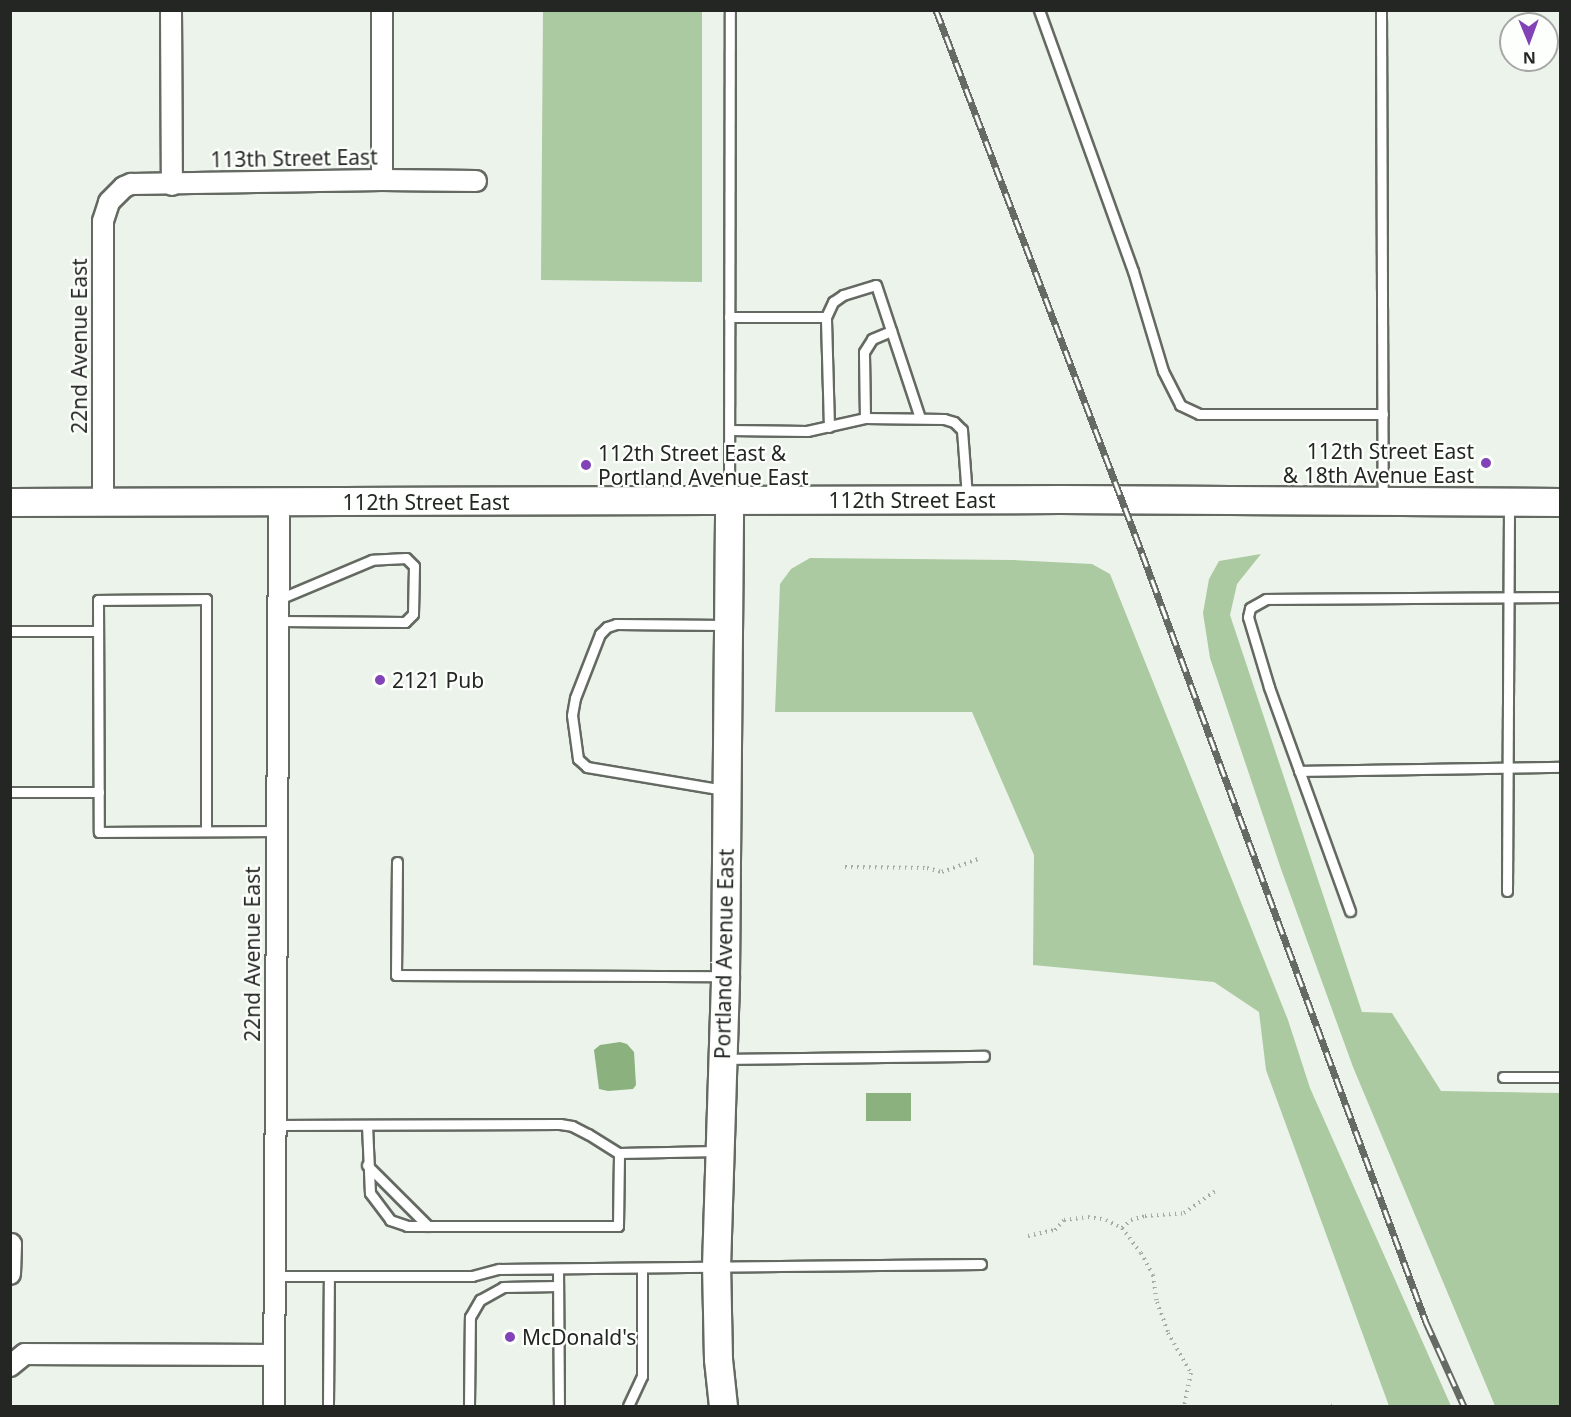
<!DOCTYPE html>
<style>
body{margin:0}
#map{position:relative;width:1571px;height:1417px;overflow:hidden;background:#ecf3ea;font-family:"Noto Sans",sans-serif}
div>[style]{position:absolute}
.green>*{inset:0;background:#abcaa1}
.water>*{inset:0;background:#8bb17f}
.path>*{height:4px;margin-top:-2px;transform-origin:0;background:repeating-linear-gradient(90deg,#a5aba4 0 1.5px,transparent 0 6px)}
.roads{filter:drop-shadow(2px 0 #646a62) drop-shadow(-2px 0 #646a62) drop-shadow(0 2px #646a62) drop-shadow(0 -2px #646a62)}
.service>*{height:9px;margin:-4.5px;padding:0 4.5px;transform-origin:4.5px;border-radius:4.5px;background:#fff}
.minor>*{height:20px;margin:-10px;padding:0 10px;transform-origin:10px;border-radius:10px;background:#fff}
.secondary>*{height:27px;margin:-13.5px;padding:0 13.5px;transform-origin:13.5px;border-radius:13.5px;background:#fff}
.rail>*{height:7px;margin-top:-3.5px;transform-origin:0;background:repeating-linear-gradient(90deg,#fcfffb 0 14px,#666a64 0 28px);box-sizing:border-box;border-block:2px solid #666a64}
.dots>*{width:16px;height:16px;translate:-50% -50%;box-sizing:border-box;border:3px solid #fcfffb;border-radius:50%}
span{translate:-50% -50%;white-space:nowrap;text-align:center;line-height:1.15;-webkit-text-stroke:4.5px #fcfffb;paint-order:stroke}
.street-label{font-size:21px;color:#232622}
.poi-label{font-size:21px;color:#232622}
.right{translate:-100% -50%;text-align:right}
.left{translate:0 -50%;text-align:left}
.frame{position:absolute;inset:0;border:12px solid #232622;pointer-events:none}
.north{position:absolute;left:1499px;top:12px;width:60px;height:60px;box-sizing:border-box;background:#fcfffb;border:2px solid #a5a8a4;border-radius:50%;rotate:179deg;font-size:16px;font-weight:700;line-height:24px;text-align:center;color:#232622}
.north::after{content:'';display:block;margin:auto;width:21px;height:27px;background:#8243b8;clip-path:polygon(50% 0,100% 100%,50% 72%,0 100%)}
</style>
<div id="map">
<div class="green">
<div style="clip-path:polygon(543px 11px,702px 11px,702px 282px,541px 280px)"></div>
<div style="clip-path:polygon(1261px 554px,1237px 584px,1230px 615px,1362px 1012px,1392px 1013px,1441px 1091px,1560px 1093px,1560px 1406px,1495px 1406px,1353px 1067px,1281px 869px,1210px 658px,1203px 613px,1209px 579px,1219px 561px)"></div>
<div style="clip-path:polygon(810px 558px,1013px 560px,1092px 564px,1110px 574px,1288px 1020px,1310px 1088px,1451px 1406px,1389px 1406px,1266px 1070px,1259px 1012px,1214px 982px,1033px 965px,1034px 855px,972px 712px,775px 712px,780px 584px,791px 569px)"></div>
</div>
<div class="water">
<div style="clip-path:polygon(620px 1042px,627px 1044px,634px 1052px,636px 1085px,633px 1089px,608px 1091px,599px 1089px,594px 1050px,600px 1045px)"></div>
<div style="clip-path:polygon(866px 1093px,911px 1093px,911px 1121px,866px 1121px)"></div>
</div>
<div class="path">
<div style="left:845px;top:867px;width:82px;rotate:0.7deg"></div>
<div style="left:927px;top:868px;width:16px;rotate:15deg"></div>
<div style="left:942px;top:872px;width:41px;rotate:-19.7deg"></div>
<div style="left:1122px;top:1228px;width:31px;rotate:53deg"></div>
<div style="left:1141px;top:1253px;width:25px;rotate:61deg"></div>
<div style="left:1153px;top:1275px;width:27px;rotate:82deg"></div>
<div style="left:1157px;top:1302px;width:33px;rotate:70deg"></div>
<div style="left:1168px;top:1333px;width:46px;rotate:60.1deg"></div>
<div style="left:1191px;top:1373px;width:34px;rotate:102deg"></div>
<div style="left:1028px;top:1236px;width:28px;rotate:-13deg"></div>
<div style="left:1055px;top:1230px;width:13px;rotate:-48deg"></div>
<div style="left:1064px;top:1220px;width:24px;rotate:-7deg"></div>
<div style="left:1088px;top:1217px;width:18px;rotate:9deg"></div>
<div style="left:1106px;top:1220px;width:18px;rotate:27deg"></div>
<div style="left:1122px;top:1228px;width:12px;rotate:-42deg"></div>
<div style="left:1131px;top:1220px;width:15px;rotate:-16deg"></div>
<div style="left:1145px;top:1216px;width:39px;rotate:-4deg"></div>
<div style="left:1184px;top:1213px;width:38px;rotate:-35deg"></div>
<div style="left:1331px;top:1406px;width:3px"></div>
</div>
<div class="roads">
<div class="service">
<div style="left:1039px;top:10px;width:277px;rotate:70.2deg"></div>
<div style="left:1133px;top:271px;width:104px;rotate:73.3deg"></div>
<div style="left:1163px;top:371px;width:38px;rotate:63deg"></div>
<div style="left:1180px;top:405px;width:21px;rotate:25deg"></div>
<div style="left:1199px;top:414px;width:184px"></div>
<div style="left:1381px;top:10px;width:489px;rotate:89.8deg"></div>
<div style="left:729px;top:317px;width:97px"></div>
<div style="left:865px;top:418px;width:66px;rotate:-90.9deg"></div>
<div style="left:864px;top:352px;width:15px;rotate:-58deg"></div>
<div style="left:872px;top:339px;width:21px;rotate:-23deg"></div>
<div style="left:829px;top:427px;width:110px;rotate:-91.6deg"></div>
<div style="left:826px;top:317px;width:17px;rotate:-65deg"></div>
<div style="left:833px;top:302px;width:12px;rotate:-35deg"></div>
<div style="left:843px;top:295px;width:34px;rotate:-17deg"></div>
<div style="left:876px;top:285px;width:140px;rotate:71.7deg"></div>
<div style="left:730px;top:430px;width:77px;rotate:0.7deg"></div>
<div style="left:807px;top:431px;width:59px;rotate:-12.6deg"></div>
<div style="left:865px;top:418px;width:79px;rotate:0.7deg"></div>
<div style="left:944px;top:419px;width:10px;rotate:17deg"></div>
<div style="left:954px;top:422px;width:11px;rotate:45deg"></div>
<div style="left:962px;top:430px;width:67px;rotate:85.7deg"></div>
<div style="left:729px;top:499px;width:489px;rotate:-89.9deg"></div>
<div style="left:279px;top:621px;width:126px;rotate:0.5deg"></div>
<div style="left:405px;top:622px;width:11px;rotate:-45deg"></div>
<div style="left:413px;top:614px;width:48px;rotate:-88.8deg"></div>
<div style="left:414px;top:566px;width:11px;rotate:-135deg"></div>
<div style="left:406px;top:558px;width:34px;rotate:177deg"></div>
<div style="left:372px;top:560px;width:101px;rotate:157.2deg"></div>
<div style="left:10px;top:631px;width:88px"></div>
<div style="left:1299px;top:771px;width:261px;rotate:-0.9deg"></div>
<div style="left:724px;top:790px;width:139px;rotate:-170.5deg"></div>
<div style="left:587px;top:767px;width:12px;rotate:-138deg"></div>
<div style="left:578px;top:759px;width:44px;rotate:-97.8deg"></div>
<div style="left:572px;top:715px;width:17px;rotate:-80deg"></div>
<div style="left:575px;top:698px;width:69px;rotate:-68.7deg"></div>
<div style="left:600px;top:634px;width:10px;rotate:-45deg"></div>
<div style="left:607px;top:627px;width:9px;rotate:-18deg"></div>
<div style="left:616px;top:624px;width:109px;rotate:0.5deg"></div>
<div style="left:10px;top:792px;width:89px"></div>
<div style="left:206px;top:831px;width:232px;rotate:-90deg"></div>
<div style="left:206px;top:599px;width:108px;rotate:179.5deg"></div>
<div style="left:98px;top:600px;width:232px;rotate:89.8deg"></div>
<div style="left:99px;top:832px;width:177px;rotate:-0.3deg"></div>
<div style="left:397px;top:862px;width:113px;rotate:90.5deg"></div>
<div style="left:396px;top:975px;width:327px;rotate:0.2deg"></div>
<div style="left:1507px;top:891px;width:387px;rotate:-89.7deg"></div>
<div style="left:1350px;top:911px;width:238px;rotate:-109.9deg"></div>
<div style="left:1269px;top:687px;width:73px;rotate:-106.7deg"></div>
<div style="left:1248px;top:617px;width:9px;rotate:-77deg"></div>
<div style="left:1250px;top:608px;width:18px;rotate:-29deg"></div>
<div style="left:1266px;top:599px;width:294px;rotate:-0.4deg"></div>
<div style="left:725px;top:1059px;width:259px;rotate:-0.7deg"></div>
<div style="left:1503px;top:1077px;width:57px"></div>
<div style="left:275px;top:1125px;width:285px;rotate:-0.2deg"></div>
<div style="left:560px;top:1124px;width:12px;rotate:9deg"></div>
<div style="left:572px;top:1126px;width:18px;rotate:27deg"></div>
<div style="left:588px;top:1134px;width:36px;rotate:32deg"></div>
<div style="left:619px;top:1153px;width:98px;rotate:-1.2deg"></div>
<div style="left:367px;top:1125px;width:68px;rotate:87.5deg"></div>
<div style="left:370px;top:1193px;width:34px;rotate:53deg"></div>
<div style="left:390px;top:1220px;width:18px;rotate:19deg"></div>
<div style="left:407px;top:1226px;width:211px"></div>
<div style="left:618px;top:1226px;width:73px;rotate:-89.2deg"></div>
<div style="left:367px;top:1165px;width:86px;rotate:45deg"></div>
<div style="left:558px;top:1269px;width:137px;rotate:89.6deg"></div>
<div style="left:274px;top:1276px;width:198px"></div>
<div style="left:472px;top:1276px;width:28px;rotate:-15deg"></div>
<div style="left:499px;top:1269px;width:482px;rotate:-0.6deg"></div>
<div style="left:328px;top:1406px;width:130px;rotate:-89.6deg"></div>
<div style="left:469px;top:1406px;width:89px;rotate:-89.4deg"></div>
<div style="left:470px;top:1317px;width:20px;rotate:-60deg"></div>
<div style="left:480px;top:1300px;width:26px;rotate:-29deg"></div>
<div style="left:503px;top:1287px;width:55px;rotate:-1deg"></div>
<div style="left:628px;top:1406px;width:33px;rotate:-65deg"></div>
<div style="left:642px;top:1376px;width:108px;rotate:-90deg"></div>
</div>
<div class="minor">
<div style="left:171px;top:10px;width:175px;rotate:89.7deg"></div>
<div style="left:382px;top:180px;width:170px;rotate:-90deg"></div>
<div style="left:103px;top:502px;width:281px;rotate:-90deg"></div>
<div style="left:103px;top:221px;width:20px;rotate:-72deg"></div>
<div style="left:109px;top:202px;width:21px;rotate:-45deg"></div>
<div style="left:124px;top:187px;width:8px;rotate:-23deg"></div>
<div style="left:131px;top:184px;width:251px;rotate:-0.9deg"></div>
<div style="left:382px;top:180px;width:94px;rotate:0.6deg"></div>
<div style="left:10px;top:1274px;width:30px;rotate:-88deg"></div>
<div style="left:10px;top:1366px;width:19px;rotate:-39deg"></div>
<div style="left:25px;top:1354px;width:249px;rotate:0.2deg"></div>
<div style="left:274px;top:1406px;width:904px;rotate:-89.68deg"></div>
</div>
<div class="secondary">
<div style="left:10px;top:502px;width:1050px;rotate:-0.16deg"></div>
<div style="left:1060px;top:499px;width:500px;rotate:0.34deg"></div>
<div style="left:723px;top:1406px;width:47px;rotate:-96.1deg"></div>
<div style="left:718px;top:1359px;width:92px;rotate:-91.2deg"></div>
<div style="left:716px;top:1267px;width:291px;rotate:-88.2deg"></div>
<div style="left:725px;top:976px;width:475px;rotate:-89.5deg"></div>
</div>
</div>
<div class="rail">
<div style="left:936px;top:10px;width:581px;rotate:69.22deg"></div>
<div style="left:1142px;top:553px;width:820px;rotate:69.73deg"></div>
<div style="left:1426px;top:1322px;width:92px;rotate:65.7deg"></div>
</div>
<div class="dots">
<div style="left:1486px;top:463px;background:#8243b8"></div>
<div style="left:586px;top:465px;background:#8243b8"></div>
<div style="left:380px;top:680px;background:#8243b8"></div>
<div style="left:510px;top:1337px;background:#8243b8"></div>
</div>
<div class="street-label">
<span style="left:294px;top:158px;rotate:-1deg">113th Street East</span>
<span style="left:79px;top:346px;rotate:-90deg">22nd Avenue East</span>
<span style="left:912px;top:500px">112th Street East</span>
<span style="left:426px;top:502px">112th Street East</span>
<span style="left:252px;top:954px;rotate:-90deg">22nd Avenue East</span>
<span style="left:724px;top:954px;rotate:-89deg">Portland Avenue East</span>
</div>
<div class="poi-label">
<span class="right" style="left:1474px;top:463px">112th Street East<br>&amp; 18th Avenue East</span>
<span class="left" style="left:598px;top:465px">112th Street East &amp;<br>Portland Avenue East</span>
<span class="left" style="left:392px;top:680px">2121 Pub</span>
<span class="left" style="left:522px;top:1337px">McDonald's</span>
</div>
<div class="frame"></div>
<div class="north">N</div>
</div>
